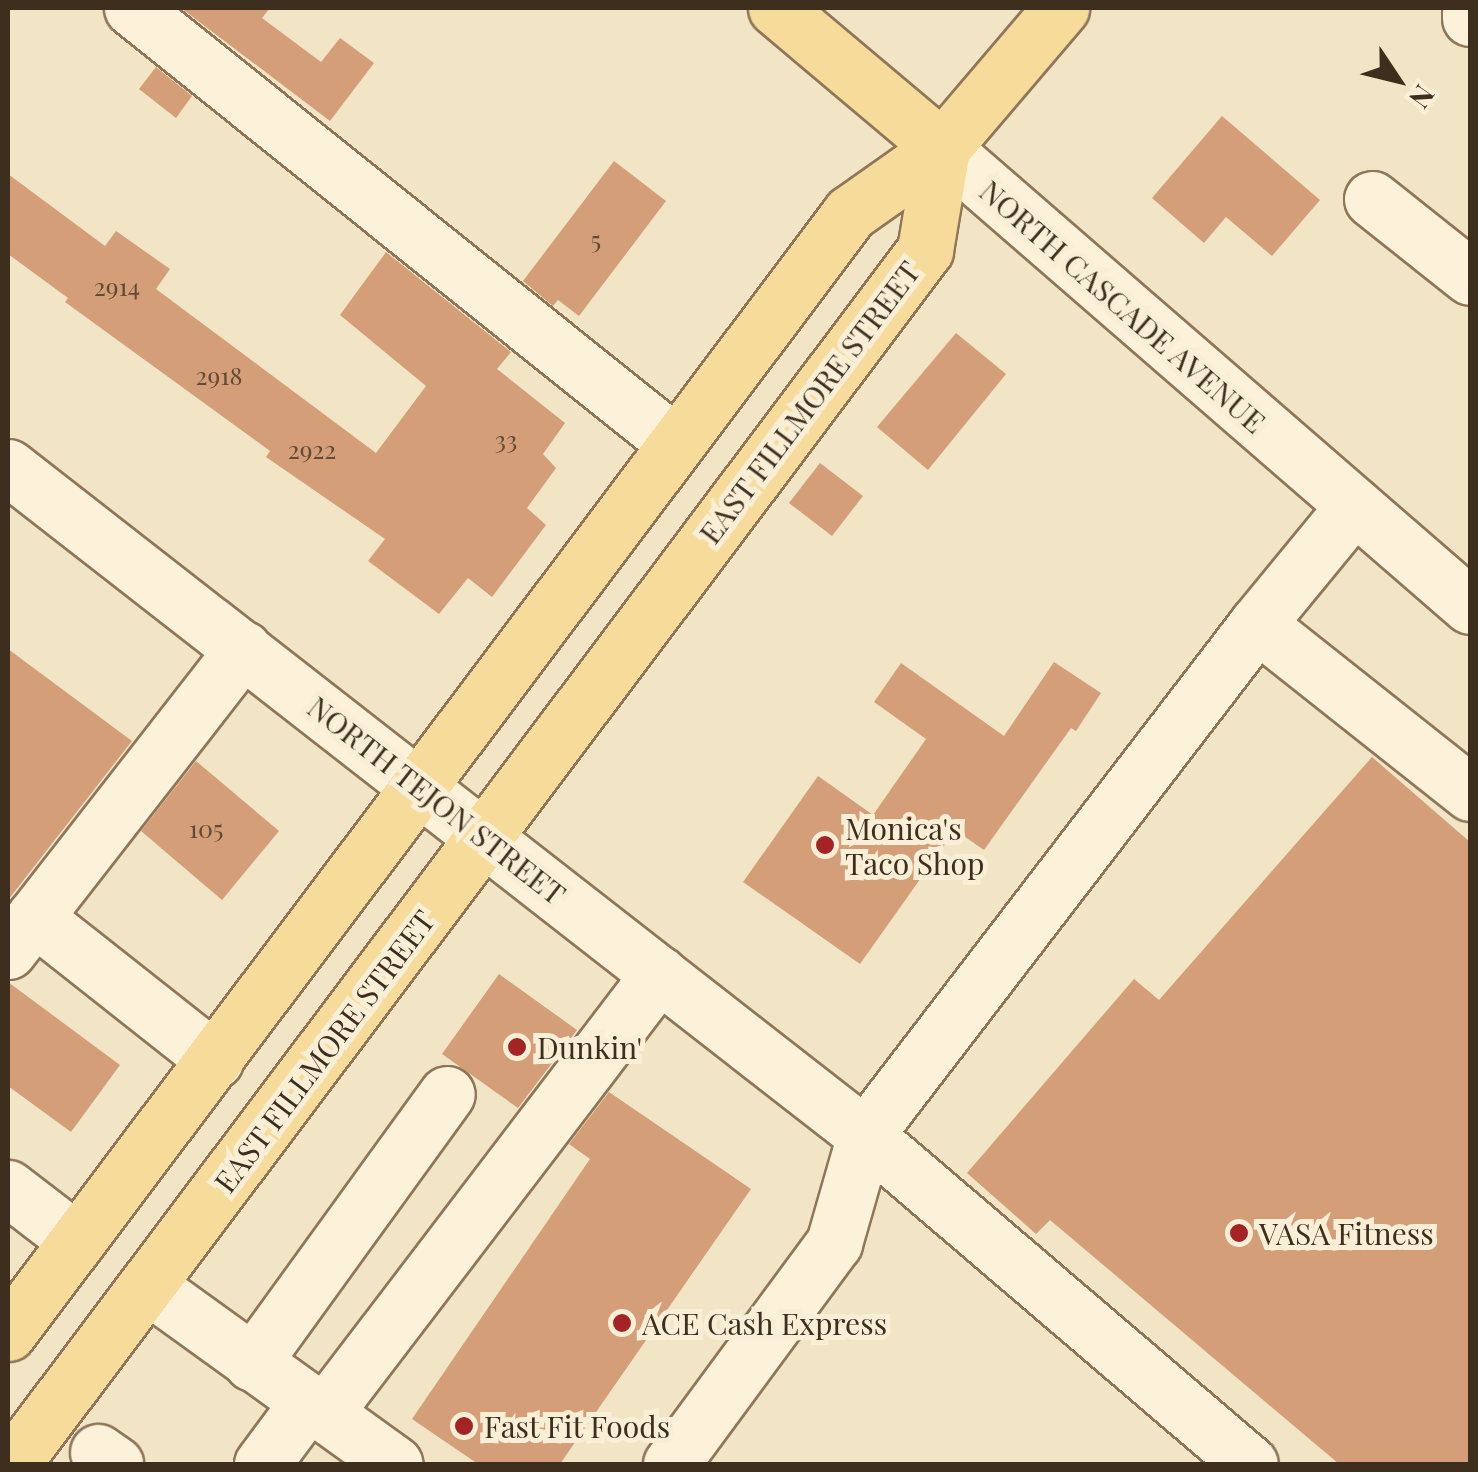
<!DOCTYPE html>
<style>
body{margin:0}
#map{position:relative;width:1478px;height:1472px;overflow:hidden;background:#f2e5c6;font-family:"Playfair Display",serif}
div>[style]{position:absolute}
.building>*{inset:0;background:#d39e78}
.roads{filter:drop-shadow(2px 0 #8f7659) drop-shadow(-2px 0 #8f7659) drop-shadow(0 2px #8f7659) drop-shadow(0 -2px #8f7659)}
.minor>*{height:55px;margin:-27.5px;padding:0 27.5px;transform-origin:27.5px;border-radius:27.5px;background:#fcf2da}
.major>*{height:55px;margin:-27.5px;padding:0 27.5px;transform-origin:27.5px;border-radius:27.5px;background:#f7db9b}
.dots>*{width:28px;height:28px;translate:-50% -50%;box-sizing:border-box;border:5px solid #f9efd6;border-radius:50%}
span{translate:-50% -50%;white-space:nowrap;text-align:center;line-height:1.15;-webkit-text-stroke:10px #f9efd6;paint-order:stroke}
.number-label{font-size:25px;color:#634a34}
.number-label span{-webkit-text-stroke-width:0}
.street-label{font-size:30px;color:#3e2e1e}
.poi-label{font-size:30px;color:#3e2e1e}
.left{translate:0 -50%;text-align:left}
.frame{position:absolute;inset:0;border:10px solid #3e2e1e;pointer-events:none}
.north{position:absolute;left:1348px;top:30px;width:100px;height:100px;-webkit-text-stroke:8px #f9efd6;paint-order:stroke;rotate:125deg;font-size:28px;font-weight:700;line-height:40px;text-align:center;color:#3e2e1e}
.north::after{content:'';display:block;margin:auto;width:35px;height:45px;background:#3e2e1e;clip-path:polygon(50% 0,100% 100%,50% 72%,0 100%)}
</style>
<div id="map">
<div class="building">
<div style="clip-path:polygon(181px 8px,270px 8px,262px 18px,321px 62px,340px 38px,374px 63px,330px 121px)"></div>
<div style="clip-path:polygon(156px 67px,192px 96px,176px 118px,139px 89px)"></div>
<div style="clip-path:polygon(1222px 116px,1320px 200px,1272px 256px,1226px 217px,1204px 243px,1152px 198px)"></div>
<div style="clip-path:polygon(614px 161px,666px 201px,579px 316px,558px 300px,553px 306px,523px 281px)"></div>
<div style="clip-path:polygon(8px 174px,105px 246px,116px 231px,170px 269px,156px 289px,376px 453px,426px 386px,340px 315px,386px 252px,511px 352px,497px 369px,565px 423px,543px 454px,556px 468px,527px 508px,546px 525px,492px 597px,468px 578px,439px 614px,368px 561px,385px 539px,266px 457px,270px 451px,65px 302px,68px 298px,8px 254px)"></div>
<div style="clip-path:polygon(956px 333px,1006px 374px,928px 470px,877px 427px)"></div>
<div style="clip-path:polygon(820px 463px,863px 496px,832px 536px,789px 503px)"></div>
<div style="clip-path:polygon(8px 649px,132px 741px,8px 900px)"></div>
<div style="clip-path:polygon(1054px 662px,1101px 693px,1076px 731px,1071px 728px,984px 850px,955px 830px,860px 964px,743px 882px,818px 776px,873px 815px,926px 739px,874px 702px,901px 663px,1004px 736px)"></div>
<div style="clip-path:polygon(1372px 757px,1470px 842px,1470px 1464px,1339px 1464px,1050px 1220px,1036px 1234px,967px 1173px,1134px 979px,1159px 1000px)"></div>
<div style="clip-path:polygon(196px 761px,279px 831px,222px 900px,141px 831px)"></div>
<div style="clip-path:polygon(499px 974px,577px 1030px,518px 1108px,442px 1054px)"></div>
<div style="clip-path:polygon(8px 982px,120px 1065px,71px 1132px,8px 1086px)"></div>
<div style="clip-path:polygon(609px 1092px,751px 1189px,560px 1464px,478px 1464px,412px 1419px,590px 1159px,569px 1144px)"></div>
</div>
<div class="roads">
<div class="minor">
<div style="left:132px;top:8px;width:697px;rotate:38.71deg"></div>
<div style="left:1470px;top:12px;width:6px;rotate:90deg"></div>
<div style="left:942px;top:148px;width:699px;rotate:40.94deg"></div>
<div style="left:1372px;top:199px;width:125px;rotate:38.5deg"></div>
<div style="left:8px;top:467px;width:1087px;rotate:37.94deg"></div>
<div style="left:865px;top:1135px;width:506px;rotate:40.52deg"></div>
<div style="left:1257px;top:624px;width:272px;rotate:38.4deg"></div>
<div style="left:34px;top:917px;width:231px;rotate:38.3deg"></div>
<div style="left:8px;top:951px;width:383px;rotate:-52.1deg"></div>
<div style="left:8px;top:1188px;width:87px;rotate:37.5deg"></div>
<div style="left:148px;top:1286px;width:304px;rotate:35.8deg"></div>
<div style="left:252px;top:1363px;width:332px;rotate:-54.1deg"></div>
<div style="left:325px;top:1412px;width:551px;rotate:-52.67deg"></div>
<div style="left:98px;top:1452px;width:21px;rotate:35deg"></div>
<div style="left:262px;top:1464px;width:77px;rotate:-53.4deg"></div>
<div style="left:671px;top:1464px;width:275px;rotate:-53.6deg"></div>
<div style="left:834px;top:1243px;width:112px;rotate:-74deg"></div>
<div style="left:865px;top:1135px;width:644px;rotate:-52.51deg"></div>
<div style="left:1257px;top:624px;width:153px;rotate:-50.6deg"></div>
</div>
<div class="major">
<div style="left:776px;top:8px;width:217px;rotate:40.1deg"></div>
<div style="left:8px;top:1333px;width:1401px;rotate:-53.06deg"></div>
<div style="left:850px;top:213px;width:113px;rotate:-35.2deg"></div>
<div style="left:942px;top:148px;width:184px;rotate:-49.6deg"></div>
<div style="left:12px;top:1464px;width:1519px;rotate:-53.05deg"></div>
<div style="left:925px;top:250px;width:103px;rotate:-80.5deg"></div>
</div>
</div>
<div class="dots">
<div style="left:825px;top:845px;background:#a42425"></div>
<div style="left:517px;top:1047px;background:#a42425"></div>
<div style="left:1239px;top:1233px;background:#a42425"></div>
<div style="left:622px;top:1323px;background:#a42425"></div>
<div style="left:464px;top:1426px;background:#a42425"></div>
</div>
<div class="number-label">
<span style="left:596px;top:239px">5</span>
<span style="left:117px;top:286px">2914</span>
<span style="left:219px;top:375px">2918</span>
<span style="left:506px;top:439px">33</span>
<span style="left:312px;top:449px">2922</span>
<span style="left:206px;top:828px">105</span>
</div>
<div class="street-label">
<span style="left:1123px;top:306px;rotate:41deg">NORTH CASCADE AVENUE</span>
<span style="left:809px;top:402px;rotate:-53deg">EAST FILLMORE STREET</span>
<span style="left:437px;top:800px;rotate:38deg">NORTH TEJON STREET</span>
<span style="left:324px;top:1051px;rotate:-53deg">EAST FILLMORE STREET</span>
</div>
<div class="poi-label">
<span class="left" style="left:845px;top:845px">Monica's<br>Taco Shop</span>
<span class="left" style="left:537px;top:1047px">Dunkin'</span>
<span class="left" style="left:1259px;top:1233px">VASA Fitness</span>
<span class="left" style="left:642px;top:1323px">ACE Cash Express</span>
<span class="left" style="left:484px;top:1426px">Fast Fit Foods</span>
</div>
<div class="frame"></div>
<div class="north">N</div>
</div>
